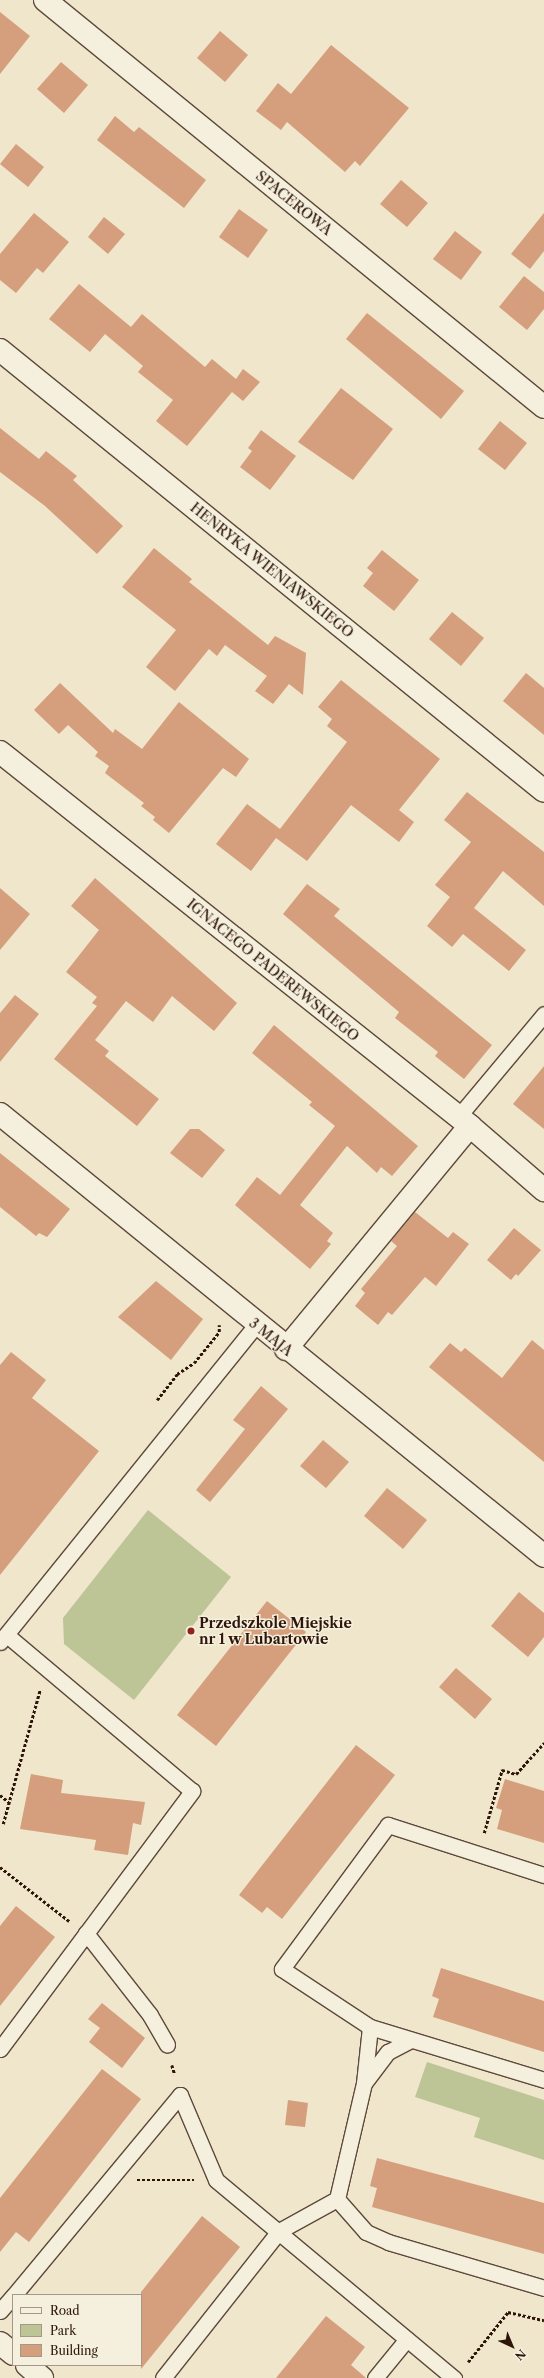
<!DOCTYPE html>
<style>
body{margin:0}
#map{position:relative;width:544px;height:2378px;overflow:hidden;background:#efe6cc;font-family:"Libre Caslon Text",serif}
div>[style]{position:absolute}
.green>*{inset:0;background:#bdc495}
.building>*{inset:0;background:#d59e7c}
.path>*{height:2.5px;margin-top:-1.25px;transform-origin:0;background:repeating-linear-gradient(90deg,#2d1509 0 3px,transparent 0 5px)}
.roads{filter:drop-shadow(1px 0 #5e493a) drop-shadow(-1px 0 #5e493a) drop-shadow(0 1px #5e493a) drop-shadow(0 -1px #5e493a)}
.service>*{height:15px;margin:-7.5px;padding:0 7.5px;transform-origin:7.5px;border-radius:7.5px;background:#f5efde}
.pedestrian>*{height:22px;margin:-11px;padding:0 11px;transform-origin:11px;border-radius:11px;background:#f5efde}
.minor>*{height:22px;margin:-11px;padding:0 11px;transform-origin:11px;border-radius:11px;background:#f5efde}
.dots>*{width:11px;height:11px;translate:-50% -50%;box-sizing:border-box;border:2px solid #f5efde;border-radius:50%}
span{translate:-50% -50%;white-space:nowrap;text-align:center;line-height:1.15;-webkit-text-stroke:3px #f5efde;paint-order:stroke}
.street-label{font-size:14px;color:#2d1509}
.poi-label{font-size:14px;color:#2d1509;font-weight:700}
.left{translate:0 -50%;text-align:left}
.legend{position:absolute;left:12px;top:2294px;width:130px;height:72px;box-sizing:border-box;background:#f5efde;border:1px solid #a59889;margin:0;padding:5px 7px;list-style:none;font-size:12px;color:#2d1509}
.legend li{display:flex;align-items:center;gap:8px;height:20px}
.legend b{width:20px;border:1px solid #a59889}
.north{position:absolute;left:492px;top:2326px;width:40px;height:40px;-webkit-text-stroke:3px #f5efde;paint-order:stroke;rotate:136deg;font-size:11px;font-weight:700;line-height:16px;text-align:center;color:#2d1509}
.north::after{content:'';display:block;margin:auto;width:14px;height:18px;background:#2d1509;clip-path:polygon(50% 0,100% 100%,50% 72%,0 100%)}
</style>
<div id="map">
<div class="green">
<div style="clip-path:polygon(148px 1510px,231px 1577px,134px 1700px,64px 1644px,63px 1618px)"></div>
<div style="clip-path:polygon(427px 2062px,544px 2100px,544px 2160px,474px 2137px,480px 2118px,415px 2097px)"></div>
</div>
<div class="building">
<div style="clip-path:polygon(0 12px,30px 36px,0 74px)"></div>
<div style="clip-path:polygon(220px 31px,248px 55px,225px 82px,197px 58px)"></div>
<div style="clip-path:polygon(331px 45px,409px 108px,360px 166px,355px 161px,345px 172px,287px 122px,281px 130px,256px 111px,278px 83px,291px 94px)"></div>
<div style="clip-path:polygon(61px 62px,88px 85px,64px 113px,37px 89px)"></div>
<div style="clip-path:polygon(115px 116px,134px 132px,139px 127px,206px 180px,184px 208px,97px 140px)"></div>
<div style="clip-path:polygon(16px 144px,44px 167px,28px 187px,0 164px)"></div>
<div style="clip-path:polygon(401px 180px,428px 203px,407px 227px,380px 204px)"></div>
<div style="clip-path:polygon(239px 209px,268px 230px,248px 258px,219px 237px)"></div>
<div style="clip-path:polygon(34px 213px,69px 242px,43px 273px,37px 268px,16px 293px,0 280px,0 254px)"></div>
<div style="clip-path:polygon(544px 213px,544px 251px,530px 269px,511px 254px)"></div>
<div style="clip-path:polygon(104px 217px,125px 234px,108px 254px,88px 237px)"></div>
<div style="clip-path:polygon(455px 231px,482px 252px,461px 280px,433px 259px)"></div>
<div style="clip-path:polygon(524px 276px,544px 292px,544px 309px,527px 330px,499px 307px)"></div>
<div style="clip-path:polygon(79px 284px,131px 327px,142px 314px,205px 367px,212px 359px,236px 379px,243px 369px,260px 382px,243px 401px,232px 392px,187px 446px,156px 421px,173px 400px,138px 372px,143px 366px,105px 334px,90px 352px,49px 319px)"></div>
<div style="clip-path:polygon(367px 313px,464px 391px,441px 419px,346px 339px)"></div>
<div style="clip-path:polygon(341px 388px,393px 429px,353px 480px,298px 442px)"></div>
<div style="clip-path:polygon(500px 421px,527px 443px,505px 470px,478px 449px)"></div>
<div style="clip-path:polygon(0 428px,39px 459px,46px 451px,77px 476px,73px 480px,123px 526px,97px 554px,45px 506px,0 472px)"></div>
<div style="clip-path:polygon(261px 430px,296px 456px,270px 490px,240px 467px,252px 451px,248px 448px)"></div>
<div style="clip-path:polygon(154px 548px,192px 579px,189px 582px,268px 645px,275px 636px,306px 653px,303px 695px,289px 684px,273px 704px,255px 691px,267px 676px,225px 645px,217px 656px,209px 649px,175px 691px,146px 667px,176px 630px,122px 587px)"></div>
<div style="clip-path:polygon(382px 550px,419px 580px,394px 611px,363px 586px,373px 573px,367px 568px)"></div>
<div style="clip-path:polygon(452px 612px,484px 638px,461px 666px,429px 639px)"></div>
<div style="clip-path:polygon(526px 673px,544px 688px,544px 735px,503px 701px)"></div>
<div style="clip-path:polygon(341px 680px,440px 759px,399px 810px,414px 822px,399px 842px,351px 805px,307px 861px,276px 838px,251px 871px,216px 844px,247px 804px,280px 829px,347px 742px,327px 726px,332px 719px,318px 707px)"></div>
<div style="clip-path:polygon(60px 683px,113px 733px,115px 729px,142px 749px,179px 702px,249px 759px,236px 777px,223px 768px,169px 833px,153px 820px,155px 817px,141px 806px,144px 803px,105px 773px,109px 766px,95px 756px,98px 752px,68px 725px,59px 734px,34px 710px)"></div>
<div style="clip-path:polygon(467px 792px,544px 852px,544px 906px,503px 871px,474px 908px,526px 950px,509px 971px,463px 934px,452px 947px,427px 926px,450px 897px,435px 885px,471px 842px,444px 820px)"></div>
<div style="clip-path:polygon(95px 878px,237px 1003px,214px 1031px,172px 996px,153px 1022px,126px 1001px,95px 1040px,109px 1051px,105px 1056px,159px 1099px,137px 1126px,54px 1059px,97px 1006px,92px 1003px,97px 997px,66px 972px,99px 930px,71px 906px)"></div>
<div style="clip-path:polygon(307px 884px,340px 909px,334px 916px,492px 1045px,464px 1079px,435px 1056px,438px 1052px,395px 1018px,399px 1012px,283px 914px)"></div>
<div style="clip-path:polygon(0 888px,30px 914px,0 950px)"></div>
<div style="clip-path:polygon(15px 995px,39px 1014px,0 1062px,0 1013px)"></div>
<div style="clip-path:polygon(274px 1025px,418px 1146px,392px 1176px,381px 1167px,377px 1173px,347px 1146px,300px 1205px,333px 1233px,327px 1241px,331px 1244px,310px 1269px,235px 1205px,257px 1177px,280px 1195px,335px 1126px,309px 1105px,312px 1102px,252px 1053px)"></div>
<div style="clip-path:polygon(544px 1066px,544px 1129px,513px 1104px)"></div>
<div style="clip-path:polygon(190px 1129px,199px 1129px,225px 1150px,202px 1178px,170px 1153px)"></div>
<div style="clip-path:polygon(0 1153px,70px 1209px,47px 1237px,39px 1233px,36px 1236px,0 1207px)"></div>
<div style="clip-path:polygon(415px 1212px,448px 1238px,453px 1232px,469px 1244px,436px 1286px,425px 1277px,392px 1315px,388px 1312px,378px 1325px,355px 1306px,365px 1293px,361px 1289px,397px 1246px,391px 1241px)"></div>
<div style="clip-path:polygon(514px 1228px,541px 1250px,518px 1276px,516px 1274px,511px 1280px,487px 1260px)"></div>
<div style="clip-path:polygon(156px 1281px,203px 1319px,171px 1360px,118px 1317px)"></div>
<div style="clip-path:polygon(532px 1340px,544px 1350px,544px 1462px,429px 1367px,450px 1343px,461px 1352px,465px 1348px,502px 1378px)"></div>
<div style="clip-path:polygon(11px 1352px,46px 1380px,32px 1398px,99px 1451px,0 1575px,0 1365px)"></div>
<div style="clip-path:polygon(261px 1386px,288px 1409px,210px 1502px,196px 1490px,245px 1429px,233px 1420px)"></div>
<div style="clip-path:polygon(323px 1440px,349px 1462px,326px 1488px,300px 1466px)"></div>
<div style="clip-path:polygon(387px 1488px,427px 1520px,403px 1549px,364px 1516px)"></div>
<div style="clip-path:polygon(519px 1592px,544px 1613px,544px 1637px,528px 1657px,491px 1626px)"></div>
<div style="clip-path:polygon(267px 1601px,306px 1632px,216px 1746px,177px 1715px)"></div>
<div style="clip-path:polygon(456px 1668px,492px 1699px,475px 1719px,439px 1687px)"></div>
<div style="clip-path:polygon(356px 1745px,395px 1775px,282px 1919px,267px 1907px,262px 1913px,239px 1895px)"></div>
<div style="clip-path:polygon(31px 1774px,63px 1780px,61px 1793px,145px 1802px,141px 1825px,133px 1823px,128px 1855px,94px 1850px,96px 1840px,20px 1829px)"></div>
<div style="clip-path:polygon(505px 1779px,544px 1791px,544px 1843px,497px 1829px,502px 1810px,496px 1808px)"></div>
<div style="clip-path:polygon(16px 1906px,55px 1937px,0 2006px,0 1926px)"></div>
<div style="clip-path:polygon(441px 1968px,544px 2001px,544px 2052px,433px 2017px,439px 1999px,432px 1996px)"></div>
<div style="clip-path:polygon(102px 2003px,145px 2038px,122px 2068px,89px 2042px,100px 2028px,88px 2019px)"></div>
<div style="clip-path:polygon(102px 2069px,141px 2099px,29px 2242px,16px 2232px,0 2252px,0 2198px)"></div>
<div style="clip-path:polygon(288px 2100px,308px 2103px,305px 2127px,285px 2125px)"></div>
<div style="clip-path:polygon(377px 2158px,544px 2203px,544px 2254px,372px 2207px,377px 2188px,370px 2186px)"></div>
<div style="clip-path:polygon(202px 2216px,240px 2247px,141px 2369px,141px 2292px)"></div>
<div style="clip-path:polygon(326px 2316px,365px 2347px,351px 2365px,366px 2378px,276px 2378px)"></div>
</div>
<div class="path">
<div style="left:157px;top:1400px;width:33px;rotate:-52deg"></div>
<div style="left:177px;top:1374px;width:20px;rotate:-33deg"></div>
<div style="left:194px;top:1363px;width:40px;rotate:-51deg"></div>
<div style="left:219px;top:1332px;width:7px;rotate:-90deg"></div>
<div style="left:0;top:1795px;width:11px;rotate:38deg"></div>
<div style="left:3px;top:1824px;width:139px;rotate:-74.6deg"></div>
<div style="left:484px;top:1833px;width:66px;rotate:-74.1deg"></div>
<div style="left:502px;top:1770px;width:15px;rotate:16deg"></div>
<div style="left:516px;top:1774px;width:42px;rotate:-47.9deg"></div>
<div style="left:0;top:1867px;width:88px;rotate:38deg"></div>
<div style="left:172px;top:2065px;width:10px;rotate:73deg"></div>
<div style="left:137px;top:2180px;width:57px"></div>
<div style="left:468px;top:2362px;width:64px;rotate:-51.3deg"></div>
<div style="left:508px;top:2312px;width:37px;rotate:13deg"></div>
</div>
<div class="roads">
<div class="service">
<div style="left:458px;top:1117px;width:134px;rotate:-50.1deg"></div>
<div style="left:0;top:1642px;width:407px;rotate:-51.1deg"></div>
<div style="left:544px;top:1875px;width:164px;rotate:-162.2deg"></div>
<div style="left:388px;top:1825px;width:179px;rotate:126.4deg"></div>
<div style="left:282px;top:1969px;width:105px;rotate:33.4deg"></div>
<div style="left:370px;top:2027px;width:182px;rotate:16.9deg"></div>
<div style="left:86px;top:1933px;width:104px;rotate:52deg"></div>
<div style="left:150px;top:2015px;width:34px;rotate:60deg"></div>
<div style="left:0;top:2049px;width:322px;rotate:-53.3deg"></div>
<div style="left:192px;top:1791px;width:242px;rotate:-139.9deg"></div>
<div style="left:365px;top:2082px;width:38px;rotate:-53deg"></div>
<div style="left:388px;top:2052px;width:26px;rotate:-28deg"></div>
<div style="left:337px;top:2199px;width:44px;rotate:48.7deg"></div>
<div style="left:366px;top:2232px;width:24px;rotate:24deg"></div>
<div style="left:388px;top:2242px;width:163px;rotate:16.4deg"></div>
<div style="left:14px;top:2295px;width:260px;rotate:-50.3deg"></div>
<div style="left:180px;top:2095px;width:92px;rotate:67deg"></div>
<div style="left:216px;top:2180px;width:310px;rotate:39.8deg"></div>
<div style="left:0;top:2311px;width:20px;rotate:-49deg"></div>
<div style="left:163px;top:2378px;width:187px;rotate:-51.7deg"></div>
<div style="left:279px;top:2231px;width:66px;rotate:-28.9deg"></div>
<div style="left:337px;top:2199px;width:119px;rotate:-76.9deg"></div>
<div style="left:364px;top:2083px;width:56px;rotate:-83.9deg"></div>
<div style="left:375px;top:2378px;width:50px;rotate:-50.6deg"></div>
</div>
<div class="pedestrian">
<div style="left:286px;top:1349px;width:289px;rotate:-50.5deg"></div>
</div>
<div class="minor">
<div style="left:45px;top:0;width:644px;rotate:39.2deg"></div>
<div style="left:0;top:350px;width:700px;rotate:39.03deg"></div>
<div style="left:0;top:752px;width:601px;rotate:38.51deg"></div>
<div style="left:470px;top:1126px;width:98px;rotate:40.9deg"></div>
<div style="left:0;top:1114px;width:701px;rotate:39.09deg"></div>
<div style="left:0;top:2343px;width:17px;rotate:40deg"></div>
<div style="left:27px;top:2365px;width:20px;rotate:41deg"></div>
</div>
</div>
<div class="dots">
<div style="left:191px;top:1631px;background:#8f2418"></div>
</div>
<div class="street-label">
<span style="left:294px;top:203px;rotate:39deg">SPACEROWA</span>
<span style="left:272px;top:570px;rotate:39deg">HENRYKA WIENIAWSKIEGO</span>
<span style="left:273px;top:970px;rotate:39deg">IGNACEGO PADEREWSKIEGO</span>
<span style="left:271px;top:1337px;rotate:39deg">3 MAJA</span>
</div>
<div class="poi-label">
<span class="left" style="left:199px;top:1631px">Przedszkole Miejskie<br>nr 1 w Lubartowie</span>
</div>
<ul class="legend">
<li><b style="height:5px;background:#f5efde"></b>Road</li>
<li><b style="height:11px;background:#bdc495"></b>Park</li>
<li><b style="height:11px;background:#d59e7c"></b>Building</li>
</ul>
<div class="north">N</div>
</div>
